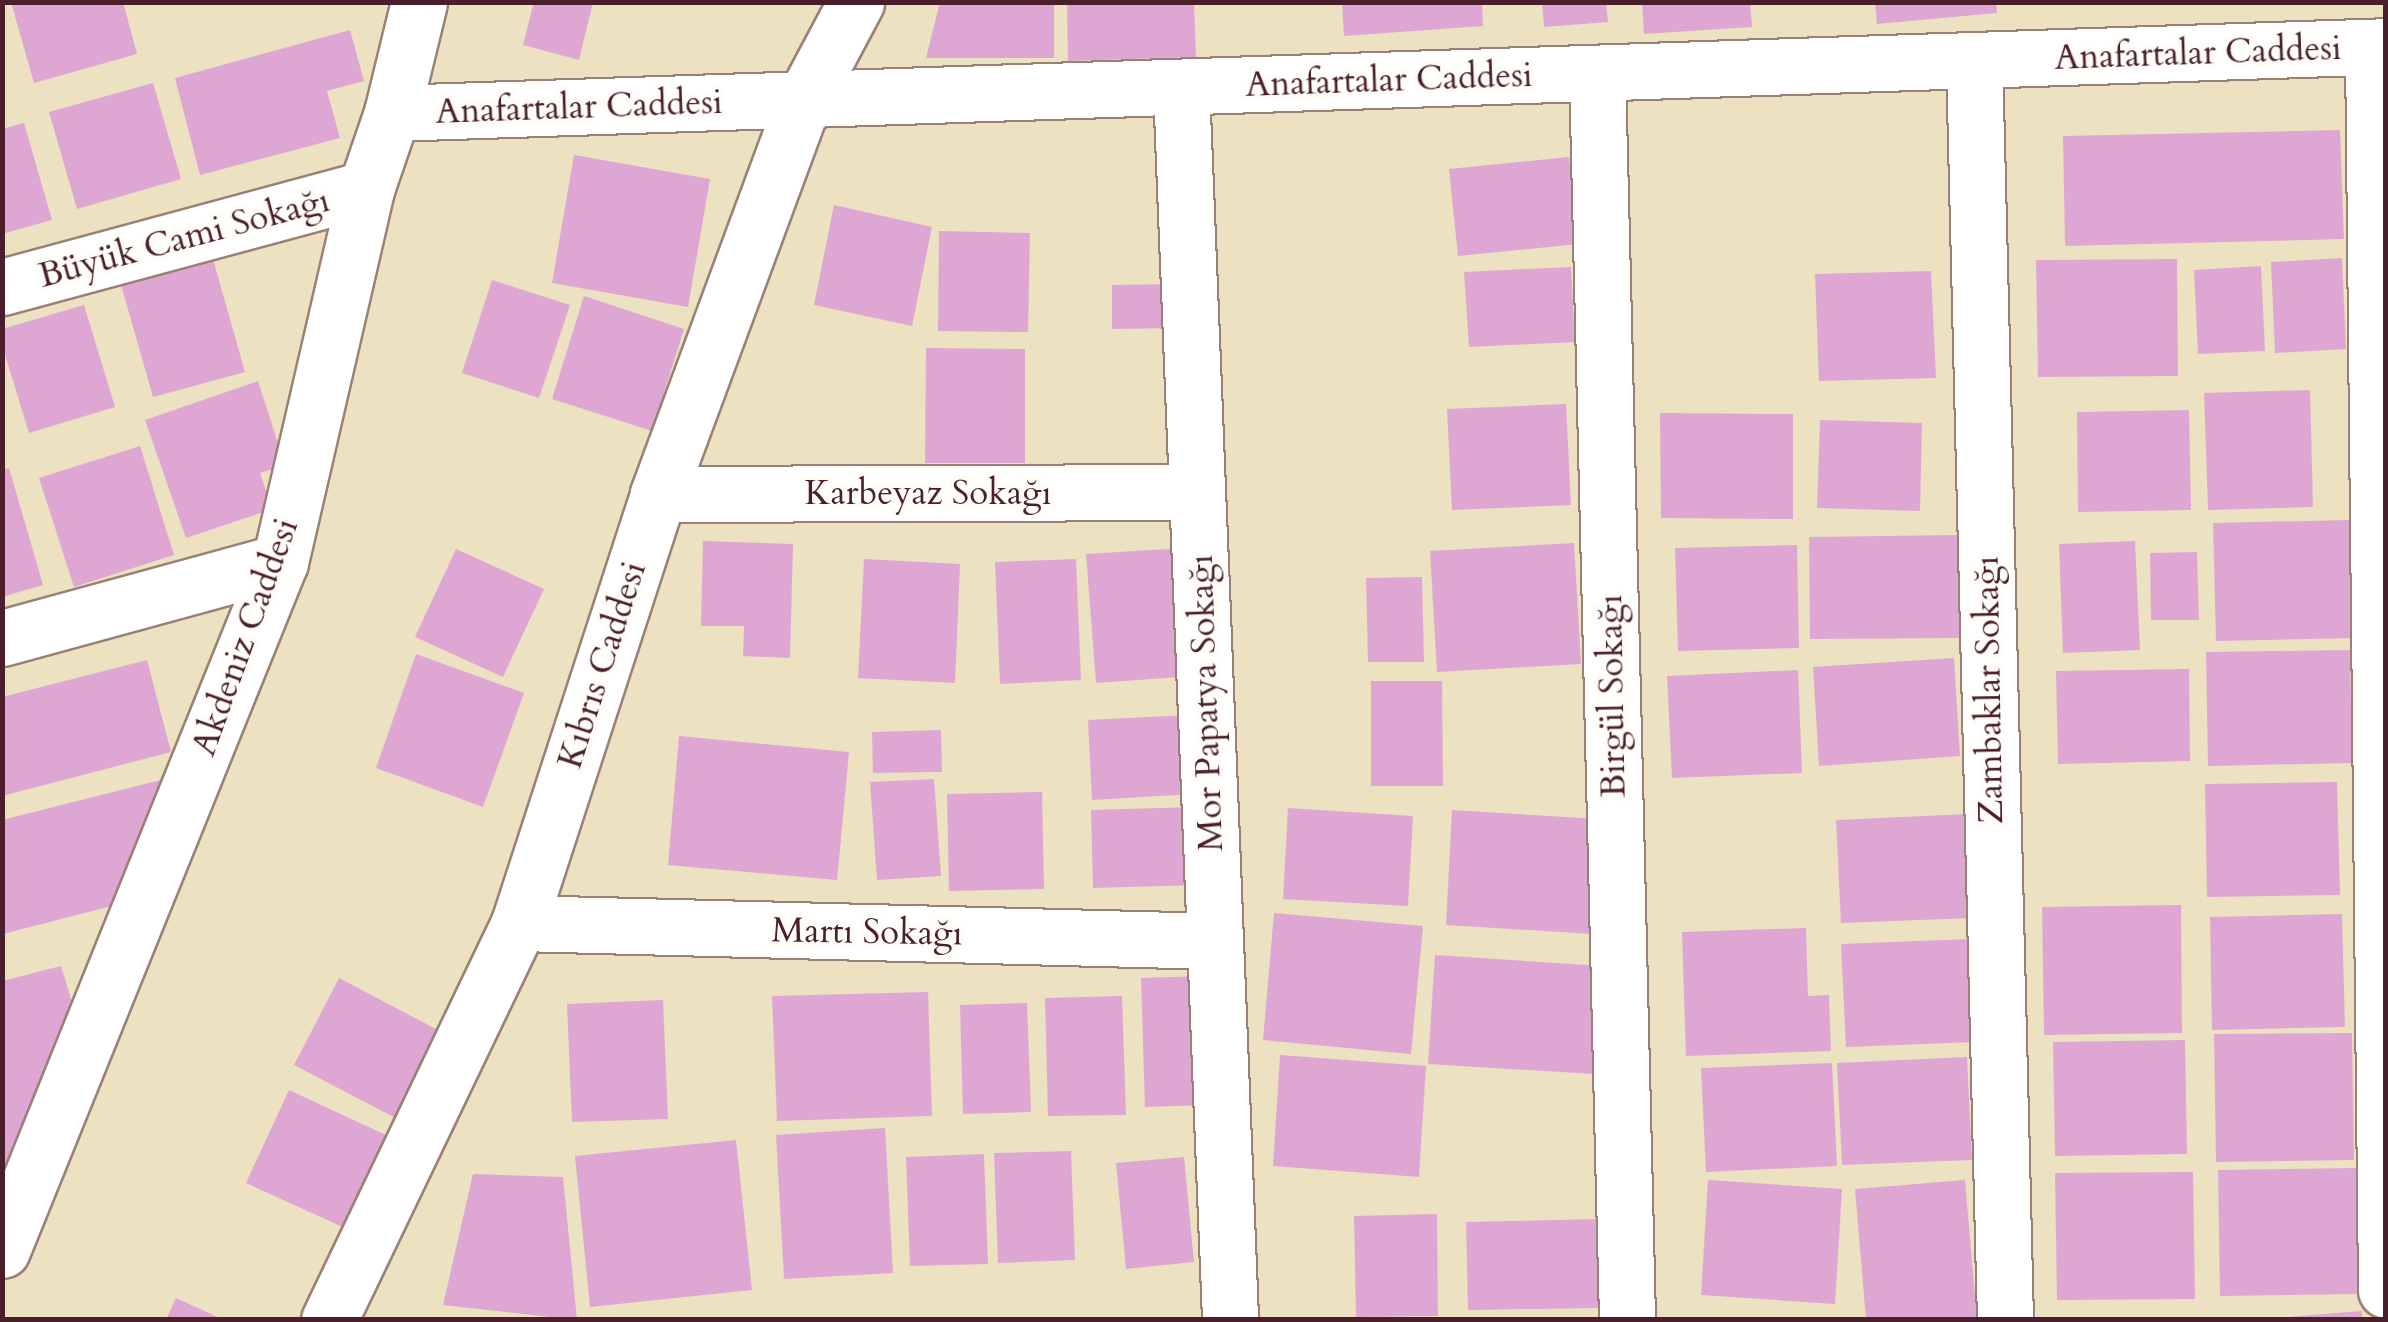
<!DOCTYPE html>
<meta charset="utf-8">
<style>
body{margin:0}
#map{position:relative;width:2388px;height:1322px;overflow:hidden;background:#ece1c1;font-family:Cardo,serif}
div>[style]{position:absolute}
.building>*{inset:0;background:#dea7d3}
.roads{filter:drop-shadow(2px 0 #9b8076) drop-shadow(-2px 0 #9b8076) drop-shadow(0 2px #9b8076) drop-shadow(0 -2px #9b8076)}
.minor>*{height:55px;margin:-27.5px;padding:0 27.5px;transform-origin:27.5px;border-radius:27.5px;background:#fff}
span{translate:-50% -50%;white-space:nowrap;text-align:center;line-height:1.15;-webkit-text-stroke:9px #fdfcf7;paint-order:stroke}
.street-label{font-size:35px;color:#4a1f2b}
.frame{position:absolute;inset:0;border:5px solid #4a1f2b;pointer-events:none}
</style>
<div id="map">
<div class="building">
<div style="clip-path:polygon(11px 2px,123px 2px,137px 54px,34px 83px)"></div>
<div style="clip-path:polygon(534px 2px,593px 2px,579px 60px,523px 45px)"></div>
<div style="clip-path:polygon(940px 2px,1054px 2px,1054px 58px,926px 58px)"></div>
<div style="clip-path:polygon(1067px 2px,1194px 2px,1196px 57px,1068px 61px)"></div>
<div style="clip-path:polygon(1342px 2px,1482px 2px,1483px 26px,1344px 36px)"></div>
<div style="clip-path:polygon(1542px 2px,1606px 2px,1608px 22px,1544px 27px)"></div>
<div style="clip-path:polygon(1642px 2px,1750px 2px,1752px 27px,1644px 34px)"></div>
<div style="clip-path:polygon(1875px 2px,1996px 2px,1997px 13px,1877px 24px)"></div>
<div style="clip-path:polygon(350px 30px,364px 81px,327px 91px,340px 138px,200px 175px,175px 78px)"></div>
<div style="clip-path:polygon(153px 83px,181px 179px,77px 209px,49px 112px)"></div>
<div style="clip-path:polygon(24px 123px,52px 220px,2px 234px,2px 129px)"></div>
<div style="clip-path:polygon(2340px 130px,2344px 239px,2065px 246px,2063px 136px)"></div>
<div style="clip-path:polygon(574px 155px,710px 179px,688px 307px,552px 283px)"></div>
<div style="clip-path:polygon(1569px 157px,1579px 244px,1458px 256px,1449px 169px)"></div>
<div style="clip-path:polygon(834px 205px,932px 227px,912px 326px,814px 305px)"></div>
<div style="clip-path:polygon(939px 231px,1030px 233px,1028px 332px,938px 331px)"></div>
<div style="clip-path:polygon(209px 245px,245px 372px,153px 397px,117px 271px)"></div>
<div style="clip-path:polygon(2342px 258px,2346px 349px,2275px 353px,2271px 262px)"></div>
<div style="clip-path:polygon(2177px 259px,2178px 376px,2038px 377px,2036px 260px)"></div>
<div style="clip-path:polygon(2261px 266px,2265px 351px,2198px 354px,2194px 270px)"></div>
<div style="clip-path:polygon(1571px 267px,1575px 342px,1469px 347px,1464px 272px)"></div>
<div style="clip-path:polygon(1931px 271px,1936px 378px,1819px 381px,1815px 274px)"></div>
<div style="clip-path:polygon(492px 280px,570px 305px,539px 398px,462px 373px)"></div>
<div style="clip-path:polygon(1181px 284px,1182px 328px,1112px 329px,1112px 285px)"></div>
<div style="clip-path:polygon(584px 296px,684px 329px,652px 431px,552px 399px)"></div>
<div style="clip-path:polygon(84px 305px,115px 407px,29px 433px,2px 345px,2px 329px)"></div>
<div style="clip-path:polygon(926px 348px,1025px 349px,1025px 463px,925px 463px)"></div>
<div style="clip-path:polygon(258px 381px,285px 465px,260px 473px,272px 509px,186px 538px,145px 420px)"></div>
<div style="clip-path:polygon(2310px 390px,2313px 507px,2208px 510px,2204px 393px)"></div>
<div style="clip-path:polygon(1566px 404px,1571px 505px,1452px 510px,1447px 409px)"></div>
<div style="clip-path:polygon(2189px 410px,2191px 510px,2078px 512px,2077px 412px)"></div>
<div style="clip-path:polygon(1660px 413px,1793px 414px,1793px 519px,1661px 518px)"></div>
<div style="clip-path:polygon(1820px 420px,1922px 423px,1920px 511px,1817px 508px)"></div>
<div style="clip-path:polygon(140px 446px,174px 555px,74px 587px,39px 478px)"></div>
<div style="clip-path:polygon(9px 468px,43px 585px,2px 597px,2px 470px)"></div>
<div style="clip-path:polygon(2349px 520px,2353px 638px,2216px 641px,2213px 523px)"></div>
<div style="clip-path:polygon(1959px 535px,1960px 638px,1810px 639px,1809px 537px)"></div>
<div style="clip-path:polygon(703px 541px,793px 544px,790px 658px,743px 656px,744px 626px,701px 626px)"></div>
<div style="clip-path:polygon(2135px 541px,2140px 650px,2063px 653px,2059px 544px)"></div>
<div style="clip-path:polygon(1574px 543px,1581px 664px,1437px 672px,1430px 551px)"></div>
<div style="clip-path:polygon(1797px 545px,1799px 648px,1678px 651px,1675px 548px)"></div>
<div style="clip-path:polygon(1184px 548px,1194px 676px,1096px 683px,1086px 554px)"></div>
<div style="clip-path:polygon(456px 549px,544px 589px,503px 677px,415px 637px)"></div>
<div style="clip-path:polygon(2197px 552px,2199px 620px,2151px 620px,2150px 553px)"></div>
<div style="clip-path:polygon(864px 559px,960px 564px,955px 683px,858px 678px)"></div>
<div style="clip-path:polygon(1076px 559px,1081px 680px,1000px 684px,995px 562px)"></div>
<div style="clip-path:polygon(1422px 577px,1424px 662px,1368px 662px,1366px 578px)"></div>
<div style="clip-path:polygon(2350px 650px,2352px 763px,2208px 766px,2206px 652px)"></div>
<div style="clip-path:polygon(416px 654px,524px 693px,483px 807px,376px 768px)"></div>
<div style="clip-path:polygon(1954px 658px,1960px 756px,1819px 766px,1813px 667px)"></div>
<div style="clip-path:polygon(147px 660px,171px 752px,2px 796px,2px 697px)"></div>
<div style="clip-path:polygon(2189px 669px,2190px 761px,2058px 764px,2056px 671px)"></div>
<div style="clip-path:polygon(1798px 670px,1802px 773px,1672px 778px,1667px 676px)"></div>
<div style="clip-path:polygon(1371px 681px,1442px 681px,1443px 786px,1371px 786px)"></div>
<div style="clip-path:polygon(1189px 715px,1194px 794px,1092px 800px,1088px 720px)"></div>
<div style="clip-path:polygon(941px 730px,942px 772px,873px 773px,872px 732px)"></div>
<div style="clip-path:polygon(679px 736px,849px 752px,837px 880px,668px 865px)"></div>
<div style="clip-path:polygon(934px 779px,941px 876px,877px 880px,870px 782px)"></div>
<div style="clip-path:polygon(161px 780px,139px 899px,3px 934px,2px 820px)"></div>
<div style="clip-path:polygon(2337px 782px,2340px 895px,2207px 897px,2205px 784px)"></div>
<div style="clip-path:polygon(1042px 792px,1044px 889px,949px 891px,947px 794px)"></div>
<div style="clip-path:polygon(1195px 807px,1197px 885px,1093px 888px,1091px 810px)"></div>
<div style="clip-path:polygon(1288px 808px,1413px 816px,1408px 906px,1283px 899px)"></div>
<div style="clip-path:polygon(1452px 810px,1598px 819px,1592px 934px,1446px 925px)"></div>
<div style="clip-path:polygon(1967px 814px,1971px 918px,1841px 923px,1836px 820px)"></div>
<div style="clip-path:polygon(2181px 905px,2182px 1033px,2044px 1035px,2042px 907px)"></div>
<div style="clip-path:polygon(1274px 913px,1423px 926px,1411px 1054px,1263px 1040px)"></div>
<div style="clip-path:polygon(2342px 914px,2345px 1027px,2212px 1030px,2210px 917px)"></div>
<div style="clip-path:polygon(1806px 928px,1808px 996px,1829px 995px,1831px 1051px,1686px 1056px,1682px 932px)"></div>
<div style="clip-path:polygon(1971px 939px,1976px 1042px,1846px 1047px,1841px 944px)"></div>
<div style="clip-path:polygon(1435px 955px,1601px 966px,1594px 1074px,1428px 1064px)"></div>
<div style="clip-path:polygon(61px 966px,81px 1032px,2px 1194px,2px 981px)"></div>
<div style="clip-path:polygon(1204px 976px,1208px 1105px,1145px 1107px,1141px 978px)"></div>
<div style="clip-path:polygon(339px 978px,451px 1037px,405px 1123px,294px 1065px)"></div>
<div style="clip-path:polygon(928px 992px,932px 1116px,777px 1121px,772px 996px)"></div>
<div style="clip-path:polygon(1122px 996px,1126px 1115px,1048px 1116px,1045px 998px)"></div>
<div style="clip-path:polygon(663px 1000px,668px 1119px,572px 1122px,567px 1004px)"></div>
<div style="clip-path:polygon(1027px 1003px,1031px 1112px,963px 1114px,960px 1005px)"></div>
<div style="clip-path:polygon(2352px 1033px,2354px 1160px,2216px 1162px,2214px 1034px)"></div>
<div style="clip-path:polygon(2185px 1040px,2187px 1154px,2055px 1156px,2053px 1042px)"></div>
<div style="clip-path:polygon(1280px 1055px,1426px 1066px,1419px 1177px,1273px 1166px)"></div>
<div style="clip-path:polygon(1967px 1057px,1972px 1160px,1842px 1165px,1837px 1063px)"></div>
<div style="clip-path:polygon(1832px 1063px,1837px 1166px,1706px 1172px,1701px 1068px)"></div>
<div style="clip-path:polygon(289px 1090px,401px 1142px,358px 1234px,246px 1183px)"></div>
<div style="clip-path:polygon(885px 1128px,893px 1273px,784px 1279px,776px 1135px)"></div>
<div style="clip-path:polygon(736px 1140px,752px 1290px,590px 1307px,575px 1156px)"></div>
<div style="clip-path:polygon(1071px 1151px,1075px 1260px,998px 1263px,994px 1153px)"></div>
<div style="clip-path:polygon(984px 1154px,988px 1264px,910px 1266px,906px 1157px)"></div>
<div style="clip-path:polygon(1184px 1157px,1194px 1262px,1126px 1269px,1116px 1163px)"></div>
<div style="clip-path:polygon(2357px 1168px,2359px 1294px,2220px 1296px,2218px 1170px)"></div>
<div style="clip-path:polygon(2193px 1172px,2195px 1299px,2057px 1300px,2055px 1173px)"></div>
<div style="clip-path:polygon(473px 1174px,563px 1177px,577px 1320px,443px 1305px)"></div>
<div style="clip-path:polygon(1708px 1180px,1842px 1189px,1835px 1304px,1701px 1295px)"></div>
<div style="clip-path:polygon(1965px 1180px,1977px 1320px,1866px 1320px,1855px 1189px)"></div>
<div style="clip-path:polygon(1437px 1214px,1438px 1316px,1356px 1317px,1354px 1216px)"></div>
<div style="clip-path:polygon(1597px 1219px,1598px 1308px,1468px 1310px,1466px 1222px)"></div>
<div style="clip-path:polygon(176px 1298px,224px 1320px,166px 1320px)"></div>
<div style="clip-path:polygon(2362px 1311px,2362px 1320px,2287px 1320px,2287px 1317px)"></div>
</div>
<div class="roads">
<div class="minor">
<div style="left:2373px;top:47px;width:1243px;rotate:89.4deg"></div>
<div style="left:1974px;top:61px;width:1259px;rotate:88.59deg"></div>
<div style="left:1597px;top:73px;width:1247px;rotate:88.62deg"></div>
<div style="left:1181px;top:87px;width:1234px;rotate:87.72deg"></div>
<div style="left:392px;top:113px;width:1995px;rotate:-1.92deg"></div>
<div style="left:2px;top:287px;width:377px;rotate:-15.1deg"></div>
<div style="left:658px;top:494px;width:539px;rotate:-0.21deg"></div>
<div style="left:2px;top:638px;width:288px;rotate:-15.3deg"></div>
<div style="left:519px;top:923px;width:696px;rotate:1.48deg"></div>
<div style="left:2px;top:1250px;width:742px;rotate:-68deg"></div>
<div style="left:280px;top:562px;width:383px;rotate:-77deg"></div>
<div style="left:366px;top:189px;width:80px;rotate:-71.1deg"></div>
<div style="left:392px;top:113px;width:114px;rotate:-76.3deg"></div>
<div style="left:329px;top:1320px;width:440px;rotate:-64.4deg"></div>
<div style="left:519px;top:923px;width:451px;rotate:-72deg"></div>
<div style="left:658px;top:494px;width:420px;rotate:-69.7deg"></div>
<div style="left:804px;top:100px;width:111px;rotate:-62deg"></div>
</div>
</div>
<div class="street-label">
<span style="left:2198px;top:53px;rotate:-2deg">Anafartalar Caddesi</span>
<span style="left:1389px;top:80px;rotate:-2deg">Anafartalar Caddesi</span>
<span style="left:579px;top:107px;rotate:-2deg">Anafartalar Caddesi</span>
<span style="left:184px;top:238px;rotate:-15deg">Büyük Cami Sokağı</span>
<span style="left:928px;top:493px">Karbeyaz Sokağı</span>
<span style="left:245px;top:637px;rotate:-70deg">Akdeniz Caddesi</span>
<span style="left:602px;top:665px;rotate:-72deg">Kıbrıs Caddesi</span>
<span style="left:1989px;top:690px;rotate:-91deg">Zambaklar Sokağı</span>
<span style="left:1612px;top:696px;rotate:-91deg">Birgül Sokağı</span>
<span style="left:1206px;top:703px;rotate:-92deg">Mor Papatya Sokağı</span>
<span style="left:867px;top:932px;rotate:1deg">Martı Sokağı</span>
</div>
<div class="frame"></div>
</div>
